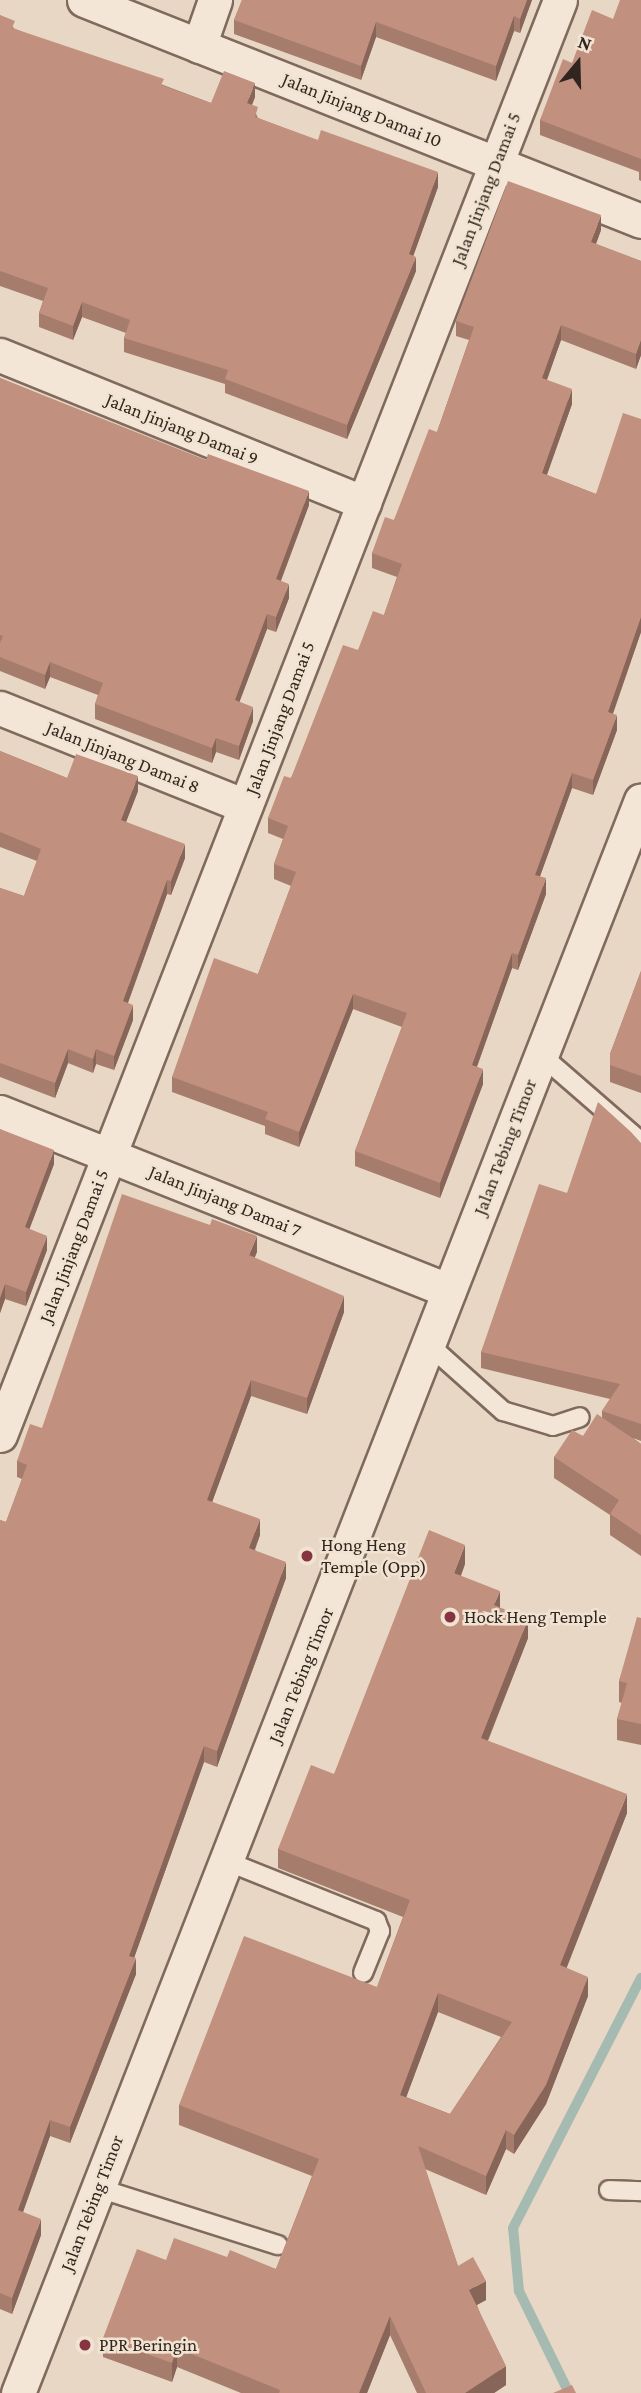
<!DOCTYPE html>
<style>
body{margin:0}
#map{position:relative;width:641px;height:2393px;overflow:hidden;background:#e8d7c4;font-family:"Crimson Pro",serif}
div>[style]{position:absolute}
.stream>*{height:10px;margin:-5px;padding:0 5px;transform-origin:5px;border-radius:5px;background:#a5bbb1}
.roads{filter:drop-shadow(2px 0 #806a5d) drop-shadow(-2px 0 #806a5d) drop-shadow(0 2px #806a5d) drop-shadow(0 -2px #806a5d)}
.lane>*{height:18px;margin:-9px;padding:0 9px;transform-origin:9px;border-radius:9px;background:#f4e6d6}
.street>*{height:33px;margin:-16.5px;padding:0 16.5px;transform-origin:16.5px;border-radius:16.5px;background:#f4e6d6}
.wall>*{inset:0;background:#a67c6c}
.shaded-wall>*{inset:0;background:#876558}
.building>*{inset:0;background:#c1907e}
.dots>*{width:19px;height:19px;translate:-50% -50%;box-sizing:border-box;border:4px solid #f0e3d2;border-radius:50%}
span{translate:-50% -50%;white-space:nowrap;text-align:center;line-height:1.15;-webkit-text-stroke:5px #f0e3d2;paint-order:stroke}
.street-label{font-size:19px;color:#32251f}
.poi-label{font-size:19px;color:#32251f}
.left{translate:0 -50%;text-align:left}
.north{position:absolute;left:543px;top:28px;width:70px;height:70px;-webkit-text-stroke:5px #f0e3d2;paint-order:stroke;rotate:19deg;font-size:19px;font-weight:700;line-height:28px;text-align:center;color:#32251f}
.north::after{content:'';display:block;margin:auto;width:24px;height:32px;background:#32251f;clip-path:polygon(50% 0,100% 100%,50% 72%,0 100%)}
</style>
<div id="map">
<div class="stream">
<div style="left:569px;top:2393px;width:114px;rotate:-116.1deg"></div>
<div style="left:519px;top:2291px;width:63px;rotate:-95.4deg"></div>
<div style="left:513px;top:2228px;width:281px;rotate:-62.9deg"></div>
</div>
<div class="roads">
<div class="lane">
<div style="left:541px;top:1055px;width:133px;rotate:41deg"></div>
<div style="left:428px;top:1344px;width:101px;rotate:41.8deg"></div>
<div style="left:503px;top:1411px;width:52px;rotate:16.7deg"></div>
<div style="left:553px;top:1426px;width:28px;rotate:-18deg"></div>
<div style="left:226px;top:1861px;width:162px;rotate:21.8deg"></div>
<div style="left:376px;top:1921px;width:11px;rotate:68deg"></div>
<div style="left:380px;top:1931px;width:45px;rotate:112deg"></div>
<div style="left:98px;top:2188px;width:189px;rotate:17.6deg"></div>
<div style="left:609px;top:2190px;width:32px;rotate:2deg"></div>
</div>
<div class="street">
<div style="left:84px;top:0;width:599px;rotate:21.64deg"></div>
<div style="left:199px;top:46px;width:49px;rotate:-70.8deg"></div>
<div style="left:0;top:355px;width:393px;rotate:22.1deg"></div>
<div style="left:0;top:708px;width:264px;rotate:21.8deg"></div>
<div style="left:0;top:1112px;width:483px;rotate:21.7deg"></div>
<div style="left:0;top:1435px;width:1540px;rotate:-68.68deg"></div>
<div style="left:18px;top:2393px;width:1710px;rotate:-68.64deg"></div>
</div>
</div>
<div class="wall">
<div style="clip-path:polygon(242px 0,532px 0,520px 33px,514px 31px,496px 81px,376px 37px,361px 80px,234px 34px,234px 20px)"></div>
<div style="clip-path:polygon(641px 0,641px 181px,639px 180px,639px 172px,540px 135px,540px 120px,572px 63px,613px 19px)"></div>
<div style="clip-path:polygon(0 15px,15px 29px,211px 103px,255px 97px,252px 105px,258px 118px,438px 187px,413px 256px,416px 271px,347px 439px,225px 393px,225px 384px,124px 352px,124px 338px,126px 333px,82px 317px,73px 340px,39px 327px,39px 313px,43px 301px,0 286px)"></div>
<div style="clip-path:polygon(601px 230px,596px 244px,641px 261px,641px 355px,636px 369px,561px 340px,547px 380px,572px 404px,547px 475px,596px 494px,641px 419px,641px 632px,613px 714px,617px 730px,593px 795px,572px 788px,540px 876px,546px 894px,518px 970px,512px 968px,477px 1067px,483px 1084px,440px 1198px,355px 1166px,355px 1151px,402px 1027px,353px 1009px,299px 1147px,265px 1134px,265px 1126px,172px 1092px,172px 1077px,258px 974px,291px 886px,274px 879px,274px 864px,283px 839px,268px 833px,268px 818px,291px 778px,358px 650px,384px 615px,397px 577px,372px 568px,372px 553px,394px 520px,437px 432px,469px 340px,456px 336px,456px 321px)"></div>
<div style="clip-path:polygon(0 378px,309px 505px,281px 581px,289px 598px,276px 632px,267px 629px,239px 702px,253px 721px,239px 760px,216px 752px,212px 763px,95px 719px,95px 704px,98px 695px,50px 677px,45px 689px,0 671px)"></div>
<div style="clip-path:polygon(0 751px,67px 778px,138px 791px,126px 822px,185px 858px,171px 895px,167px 894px,128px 1003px,133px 1020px,114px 1070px,96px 1064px,93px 1073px,68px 1063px,55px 1098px,0 1077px,0 888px,24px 896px,37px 861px,0 847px)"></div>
<div style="clip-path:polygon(641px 971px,641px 1093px,610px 1082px,610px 1054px)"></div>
<div style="clip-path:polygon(0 1129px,54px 1164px,29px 1229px,47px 1250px,26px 1306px,5px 1299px,0 1313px)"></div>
<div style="clip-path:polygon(641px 1143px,641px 1441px,633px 1438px,641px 1444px,641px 1556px,610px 1535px,610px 1515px,554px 1478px,554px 1457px,583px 1436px,602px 1418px,602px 1411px,610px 1399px,481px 1368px,481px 1352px,567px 1193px)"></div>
<div style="clip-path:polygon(257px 1252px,254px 1258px,344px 1312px,307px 1414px,251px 1396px,212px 1502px,260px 1535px,255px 1550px,286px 1578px,217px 1767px,204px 1762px,134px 1958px,136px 1974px,70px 2143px,50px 2136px,23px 2212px,41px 2235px,12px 2314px,0 2309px,0 1520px,6px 1522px,22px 1479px,17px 1477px,17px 1461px,42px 1428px)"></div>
<div style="clip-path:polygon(evenodd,465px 1564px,461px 1576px,500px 1608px,528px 1638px,488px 1741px,627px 1813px,566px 1968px,588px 1996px,546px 2104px,514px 2154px,506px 2149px,486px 2195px,425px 2169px,458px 2266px,486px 2300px,477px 2305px,506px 2385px,494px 2393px,417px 2393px,390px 2335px,367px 2393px,241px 2393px,177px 2367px,172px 2382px,103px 2357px,103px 2338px,166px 2260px,227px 2257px,276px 2269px,312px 2176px,179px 2125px,179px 2105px,377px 1987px,403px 1917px,278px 1868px,278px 1849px,334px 1774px,465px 1564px,438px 2012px,501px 2037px,450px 2114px,406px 2097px,438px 2012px)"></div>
<div style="clip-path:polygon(641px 1618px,641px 1745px,617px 1740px,617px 1719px,622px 1703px,619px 1702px,619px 1681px)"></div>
</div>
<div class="shaded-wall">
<div style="clip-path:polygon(527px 0,532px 0,520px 33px,520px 19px)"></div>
<div style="clip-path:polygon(514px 16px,514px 31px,496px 81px,496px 66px)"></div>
<div style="clip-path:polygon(376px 22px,376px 37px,361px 80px,361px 66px)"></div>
<div style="clip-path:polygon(255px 83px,255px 97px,247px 117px,247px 103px)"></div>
<div style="clip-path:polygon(438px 172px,438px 187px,409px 268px,409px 254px)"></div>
<div style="clip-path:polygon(601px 215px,601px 230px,591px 257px,591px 242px)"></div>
<div style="clip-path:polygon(416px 257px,416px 271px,347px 439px,347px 425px)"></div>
<div style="clip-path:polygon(82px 302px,82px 317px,73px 340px,73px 326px)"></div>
<div style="clip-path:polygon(561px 325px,561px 340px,542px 393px,542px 378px)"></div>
<div style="clip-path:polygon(641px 340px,641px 355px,636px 369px,636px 354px)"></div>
<div style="clip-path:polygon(572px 389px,572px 404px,542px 488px,542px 473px)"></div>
<div style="clip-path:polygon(309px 491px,309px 505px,276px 593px,276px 579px)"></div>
<div style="clip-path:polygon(289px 584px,289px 598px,276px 632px,276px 617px)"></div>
<div style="clip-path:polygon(267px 614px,267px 629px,235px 714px,235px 700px)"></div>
<div style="clip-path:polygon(641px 617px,641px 632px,608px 727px,608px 712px)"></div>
<div style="clip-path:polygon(50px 662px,50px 677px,45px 689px,45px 675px)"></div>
<div style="clip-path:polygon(253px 707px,253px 721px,239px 760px,239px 746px)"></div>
<div style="clip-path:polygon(617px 715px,617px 730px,593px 795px,593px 780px)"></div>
<div style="clip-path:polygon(216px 738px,216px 752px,212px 763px,212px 748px)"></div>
<div style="clip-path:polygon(572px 773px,572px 788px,535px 890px,535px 875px)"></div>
<div style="clip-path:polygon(138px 776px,138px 791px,121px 835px,121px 820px)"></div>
<div style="clip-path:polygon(185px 844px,185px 858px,171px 895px,171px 881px)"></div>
<div style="clip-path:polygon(546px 878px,546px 894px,518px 970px,518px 955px)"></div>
<div style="clip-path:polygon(167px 880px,167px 894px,123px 1016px,123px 1001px)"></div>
<div style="clip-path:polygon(512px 953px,512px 968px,472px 1080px,472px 1065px)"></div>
<div style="clip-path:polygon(353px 994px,353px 1009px,299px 1147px,299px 1132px)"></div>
<div style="clip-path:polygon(133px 1005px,133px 1020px,114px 1070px,114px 1056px)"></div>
<div style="clip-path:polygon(68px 1049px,68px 1063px,55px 1098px,55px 1083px)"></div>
<div style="clip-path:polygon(96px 1049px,96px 1064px,93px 1073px,93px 1059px)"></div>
<div style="clip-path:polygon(483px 1069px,483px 1084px,440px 1198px,440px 1183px)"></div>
<div style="clip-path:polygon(54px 1150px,54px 1164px,25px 1241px,25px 1227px)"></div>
<div style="clip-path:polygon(47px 1236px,47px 1250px,26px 1306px,26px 1292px)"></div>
<div style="clip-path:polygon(257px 1236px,257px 1252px,249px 1271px,249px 1255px)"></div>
<div style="clip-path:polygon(5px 1284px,5px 1299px,0 1313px,0 1298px)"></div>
<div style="clip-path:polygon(344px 1296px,344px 1312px,307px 1414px,307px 1398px)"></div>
<div style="clip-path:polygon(251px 1380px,251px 1396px,207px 1516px,207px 1500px)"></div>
<div style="clip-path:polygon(260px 1519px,260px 1535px,249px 1564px,249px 1548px)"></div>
<div style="clip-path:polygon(465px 1545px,465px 1564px,454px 1592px,454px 1573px)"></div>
<div style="clip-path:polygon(286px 1562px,286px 1578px,217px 1767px,217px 1751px)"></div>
<div style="clip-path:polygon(500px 1591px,500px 1610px,494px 1605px)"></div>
<div style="clip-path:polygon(528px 1619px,528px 1638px,481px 1757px,481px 1738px)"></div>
<div style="clip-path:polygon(204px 1746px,204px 1762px,129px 1972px,129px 1956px)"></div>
<div style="clip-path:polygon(627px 1794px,627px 1813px,560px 1985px,560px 1965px)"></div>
<div style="clip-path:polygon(136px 1958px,136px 1974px,70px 2143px,70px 2127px)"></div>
<div style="clip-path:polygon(588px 1977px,588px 1996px,546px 2104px,514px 2154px,514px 2135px)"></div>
<div style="clip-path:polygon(438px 1993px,438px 2012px,400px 2114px,400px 2095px)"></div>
<div style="clip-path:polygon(50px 2120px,50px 2136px,18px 2226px,18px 2210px)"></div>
<div style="clip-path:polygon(506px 2130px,506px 2149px,486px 2195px,486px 2176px)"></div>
<div style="clip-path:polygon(41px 2219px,41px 2235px,12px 2314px,12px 2298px)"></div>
<div style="clip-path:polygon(486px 2281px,486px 2300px,469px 2309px,469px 2290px)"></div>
<div style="clip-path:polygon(390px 2316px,390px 2335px,367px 2393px,359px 2393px)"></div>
<div style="clip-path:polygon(177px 2348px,177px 2367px,172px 2382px,172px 2363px)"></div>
<div style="clip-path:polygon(506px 2366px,506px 2385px,494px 2393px,465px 2393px)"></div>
</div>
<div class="building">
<div style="clip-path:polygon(242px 0,527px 0,520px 19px,514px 16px,496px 66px,376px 22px,361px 66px,234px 20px)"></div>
<div style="clip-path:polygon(620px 0,641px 0,641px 159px,540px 120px,563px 59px,572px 63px,592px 10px,613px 19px)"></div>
<div style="clip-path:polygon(0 15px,15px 21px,12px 28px,164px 79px,161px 85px,211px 103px,224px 71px,255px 83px,247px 103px,258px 107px,255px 117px,318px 140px,321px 130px,438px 172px,409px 254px,416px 257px,347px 425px,225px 379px,228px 370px,124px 338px,130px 320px,82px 302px,73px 326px,39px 313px,48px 288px,0 271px)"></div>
<div style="clip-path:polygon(508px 181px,601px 215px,591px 242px,641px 261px,641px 340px,636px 354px,561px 325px,542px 378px,572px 389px,542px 473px,596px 494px,623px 413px,641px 419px,641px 617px,608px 712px,617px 715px,593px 780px,572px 773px,535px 875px,546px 878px,518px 955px,512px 953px,472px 1065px,483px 1069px,440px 1183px,355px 1151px,407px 1013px,353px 994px,299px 1132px,265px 1119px,268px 1112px,172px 1077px,214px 958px,258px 974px,296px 872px,274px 864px,288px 826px,268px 818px,284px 776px,291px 778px,343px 645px,358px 650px,373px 611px,384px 615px,402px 564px,372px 553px,385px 517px,394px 520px,429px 429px,437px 432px,474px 327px,456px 321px)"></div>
<div style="clip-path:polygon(0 378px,206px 460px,208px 454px,309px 491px,276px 579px,289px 584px,276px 617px,267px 614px,235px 700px,253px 707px,239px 746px,216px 738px,212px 748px,95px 704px,103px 683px,50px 662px,45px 675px,0 657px,0 643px,3px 636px,0 635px)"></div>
<div style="clip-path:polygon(0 751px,67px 778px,76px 754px,138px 776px,121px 820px,185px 844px,171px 881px,167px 880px,123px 1001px,133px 1005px,114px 1056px,96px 1049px,93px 1059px,68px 1049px,55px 1083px,0 1063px,0 888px,24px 896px,41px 849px,0 832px)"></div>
<div style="clip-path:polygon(641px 971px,641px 1076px,610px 1065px,610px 1054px)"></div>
<div style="clip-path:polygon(598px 1102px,631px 1132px,641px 1143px,641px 1424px,602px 1411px,620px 1384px,481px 1352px,539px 1184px,567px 1193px)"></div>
<div style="clip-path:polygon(0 1129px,54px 1150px,25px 1227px,47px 1236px,26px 1292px,5px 1284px,0 1298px)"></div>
<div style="clip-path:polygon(122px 1194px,210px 1225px,212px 1219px,257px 1236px,249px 1255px,344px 1296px,307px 1398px,251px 1380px,207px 1500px,260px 1519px,249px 1548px,286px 1562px,217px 1751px,204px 1746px,129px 1956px,136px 1958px,70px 2127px,50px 2120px,18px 2210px,41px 2219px,12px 2298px,0 2293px,0 1520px,6px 1522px,27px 1465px,17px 1461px,30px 1424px,42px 1428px)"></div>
<div style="clip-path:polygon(597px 1414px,641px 1444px,641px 1535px,610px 1514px,619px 1500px,554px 1457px,572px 1430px,583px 1436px)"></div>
<div style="clip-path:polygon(evenodd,429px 1530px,465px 1545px,454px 1573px,500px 1591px,494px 1605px,528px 1619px,481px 1738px,627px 1794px,560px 1965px,588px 1977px,546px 2085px,514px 2135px,506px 2130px,486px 2176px,418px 2146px,458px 2266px,473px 2257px,486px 2281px,469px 2290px,506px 2366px,465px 2393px,426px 2393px,390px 2316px,359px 2393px,279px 2393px,280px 2390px,177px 2348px,172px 2363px,103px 2338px,137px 2249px,166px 2260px,174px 2238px,227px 2257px,230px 2250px,276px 2269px,319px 2159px,179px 2105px,244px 1936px,377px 1987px,410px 1900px,278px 1849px,311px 1765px,334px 1774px,429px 1530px,438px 1993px,512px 2022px,450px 2114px,400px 2095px,438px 1993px)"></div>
<div style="clip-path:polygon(637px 1617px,641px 1618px,641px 1724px,617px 1719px,627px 1683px,619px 1681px)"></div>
<div style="clip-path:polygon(572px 2385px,576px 2393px,553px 2393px)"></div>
</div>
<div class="dots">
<div style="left:307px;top:1556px;background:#873442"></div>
<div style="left:450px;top:1617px;background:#873442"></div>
<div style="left:85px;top:2345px;background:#873442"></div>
</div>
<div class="street-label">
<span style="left:362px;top:110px;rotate:22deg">Jalan Jinjang Damai 10</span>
<span style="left:486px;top:189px;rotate:-69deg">Jalan Jinjang Damai 5</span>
<span style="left:182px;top:429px;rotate:22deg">Jalan Jinjang Damai 9</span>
<span style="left:280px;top:718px;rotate:-69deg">Jalan Jinjang Damai 5</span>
<span style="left:123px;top:757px;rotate:22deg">Jalan Jinjang Damai 8</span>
<span style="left:505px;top:1147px;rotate:-69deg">Jalan Tebing Timor</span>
<span style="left:225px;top:1201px;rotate:22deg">Jalan Jinjang Damai 7</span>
<span style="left:74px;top:1246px;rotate:-69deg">Jalan Jinjang Damai 5</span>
<span style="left:301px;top:1675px;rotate:-68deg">Jalan Tebing Timor</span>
<span style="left:92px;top:2203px;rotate:-69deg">Jalan Tebing Timor</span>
</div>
<div class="poi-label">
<span class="left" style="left:321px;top:1556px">Hong Heng<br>Temple (Opp)</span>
<span class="left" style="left:464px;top:1617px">Hock Heng Temple</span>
<span class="left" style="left:99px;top:2345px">PPR Beringin</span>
</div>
<div class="north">N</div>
</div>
